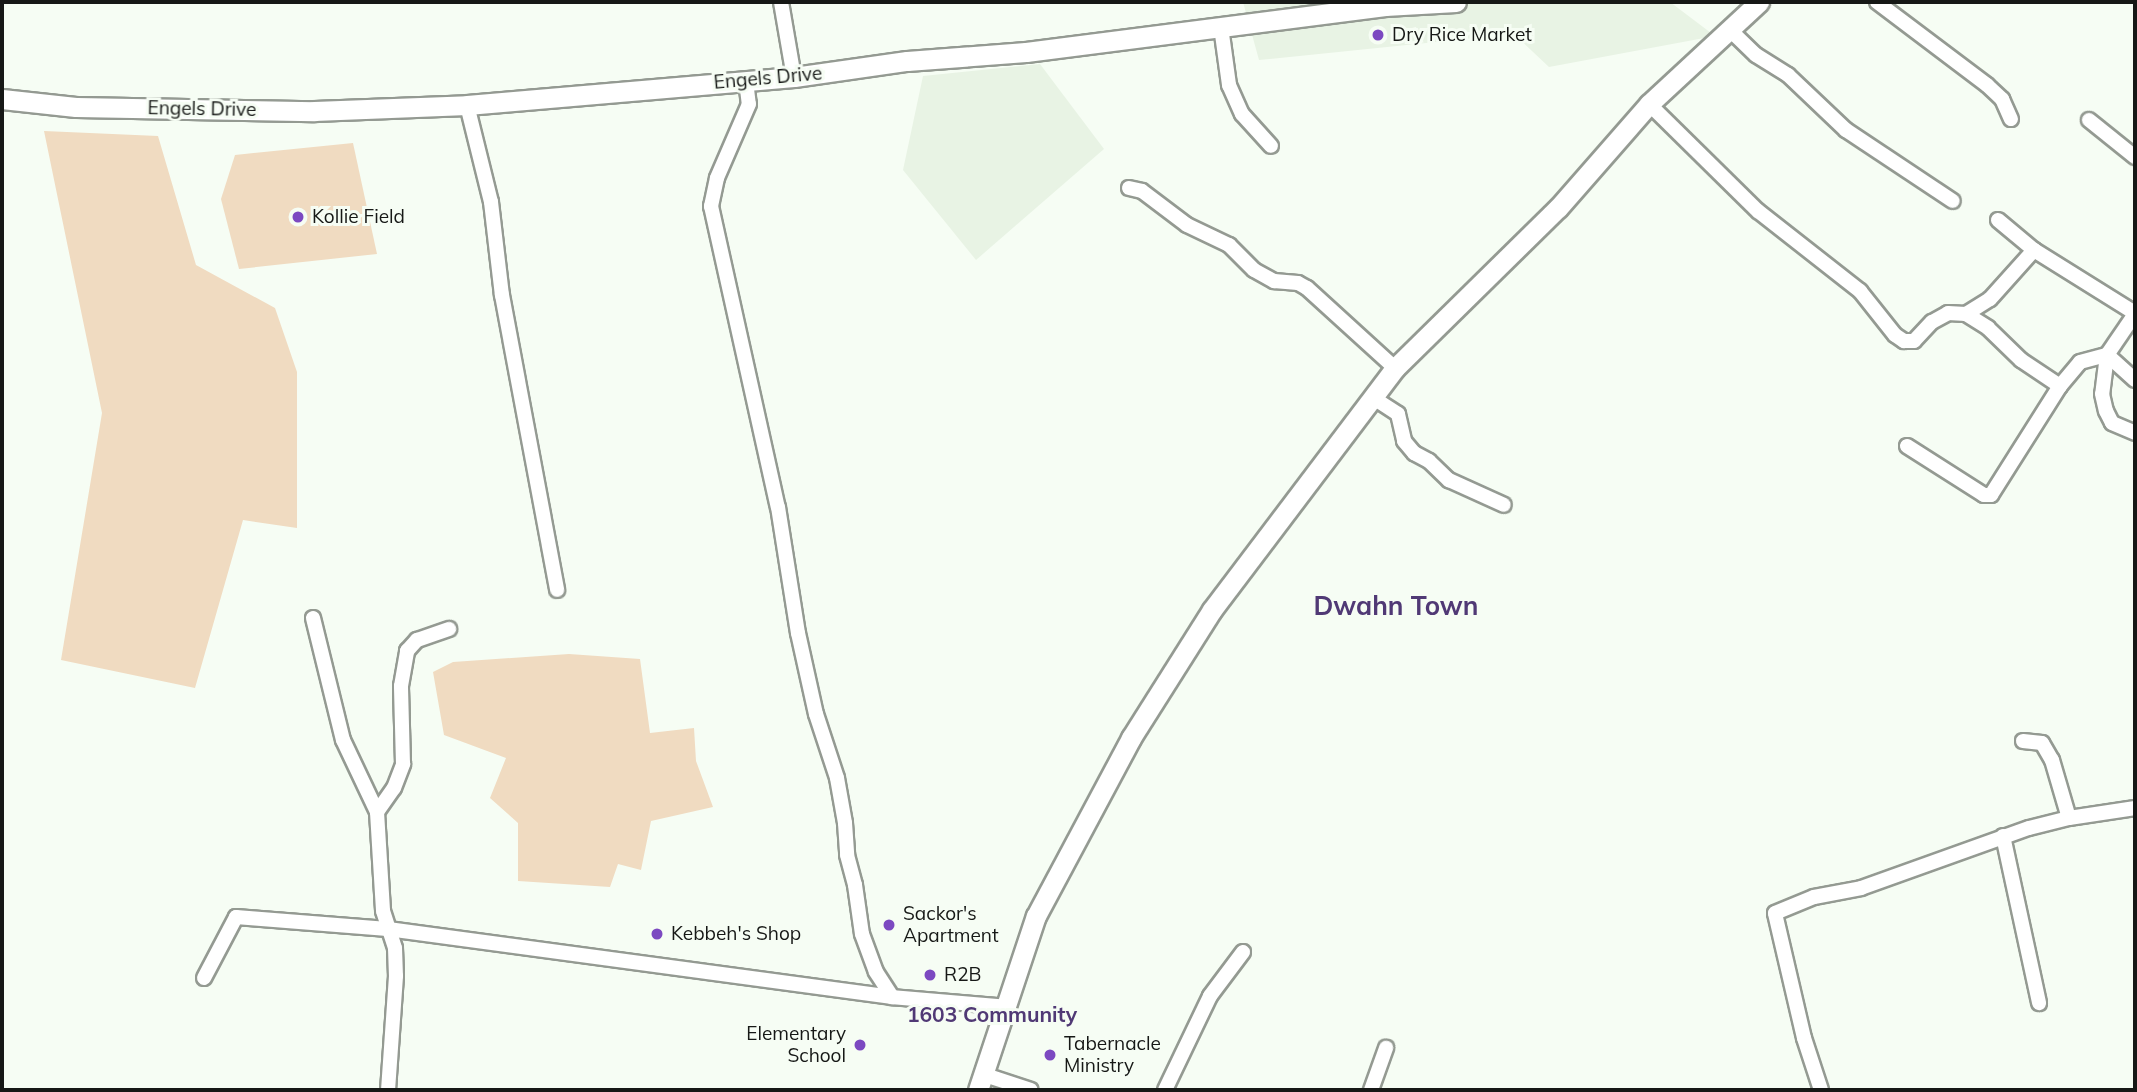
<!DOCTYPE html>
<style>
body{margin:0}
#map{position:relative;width:2137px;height:1092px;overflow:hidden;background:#f6fdf4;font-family:Mulish,sans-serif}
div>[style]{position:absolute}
.built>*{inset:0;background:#e8f3e4}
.green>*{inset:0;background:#f0dbc1}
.roads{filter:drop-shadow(2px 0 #949a92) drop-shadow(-2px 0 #949a92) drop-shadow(0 2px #949a92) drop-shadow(0 -2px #949a92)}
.street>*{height:14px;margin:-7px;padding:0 7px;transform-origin:7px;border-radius:7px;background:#fff}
.secondary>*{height:19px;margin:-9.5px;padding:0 9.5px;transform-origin:9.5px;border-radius:9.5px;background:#fff}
.dots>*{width:19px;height:19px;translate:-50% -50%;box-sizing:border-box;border:4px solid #f6fdf4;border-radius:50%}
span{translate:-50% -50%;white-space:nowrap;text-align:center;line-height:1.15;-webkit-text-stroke:6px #f6fdf4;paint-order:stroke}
.poi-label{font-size:19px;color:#161816}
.left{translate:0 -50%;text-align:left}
.right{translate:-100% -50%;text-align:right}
.street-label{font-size:19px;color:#161816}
.neighbourhood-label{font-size:21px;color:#503975;font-weight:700}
.district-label{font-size:26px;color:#503975;font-weight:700}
.frame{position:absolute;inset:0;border:4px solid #161816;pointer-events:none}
</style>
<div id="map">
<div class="built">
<div style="clip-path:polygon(1243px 2px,1670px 2px,1715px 36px,1549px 67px,1514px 34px,1259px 60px)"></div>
<div style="clip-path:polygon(1040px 64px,1104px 149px,976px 260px,903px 170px,923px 76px)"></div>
</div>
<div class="green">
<div style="clip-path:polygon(44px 131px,158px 136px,196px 265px,275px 308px,297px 372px,297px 528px,243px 520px,195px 688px,61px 660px,102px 413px)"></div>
<div style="clip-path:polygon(353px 143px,377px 254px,239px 269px,221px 199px,235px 155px)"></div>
<div style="clip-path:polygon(569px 654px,640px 659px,650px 733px,694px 728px,696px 761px,713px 807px,651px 821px,641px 870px,618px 864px,610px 887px,518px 881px,518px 823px,490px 798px,506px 758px,444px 735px,433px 672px,453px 662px)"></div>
</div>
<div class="roads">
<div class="street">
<div style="left:781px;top:2px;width:76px;rotate:80.2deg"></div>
<div style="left:1877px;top:2px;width:138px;rotate:37deg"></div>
<div style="left:1987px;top:85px;width:21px;rotate:43deg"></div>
<div style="left:2002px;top:99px;width:22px;rotate:66deg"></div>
<div style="left:1221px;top:27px;width:59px;rotate:82.1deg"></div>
<div style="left:1229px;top:85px;width:32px;rotate:66deg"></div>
<div style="left:1242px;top:114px;width:43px;rotate:47.8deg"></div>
<div style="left:1729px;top:29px;width:37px;rotate:44deg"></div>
<div style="left:1756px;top:55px;width:38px;rotate:32deg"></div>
<div style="left:1788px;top:75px;width:80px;rotate:43.5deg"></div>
<div style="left:1846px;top:130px;width:128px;rotate:33.6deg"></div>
<div style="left:746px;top:81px;width:23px;rotate:83deg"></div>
<div style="left:749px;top:104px;width:81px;rotate:113.4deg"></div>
<div style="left:717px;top:178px;width:29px;rotate:102deg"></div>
<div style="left:711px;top:206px;width:308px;rotate:77.5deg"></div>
<div style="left:778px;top:507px;width:128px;rotate:81deg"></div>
<div style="left:798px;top:633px;width:83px;rotate:77.5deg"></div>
<div style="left:816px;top:714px;width:67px;rotate:71.8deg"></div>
<div style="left:837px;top:778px;width:46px;rotate:79.9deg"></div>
<div style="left:845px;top:823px;width:32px;rotate:86deg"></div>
<div style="left:847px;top:855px;width:31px;rotate:75deg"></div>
<div style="left:855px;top:885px;width:49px;rotate:81.9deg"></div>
<div style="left:862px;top:934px;width:40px;rotate:69.8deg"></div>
<div style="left:876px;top:972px;width:30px;rotate:57deg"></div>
<div style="left:1649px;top:104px;width:153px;rotate:44.5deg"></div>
<div style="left:1758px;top:211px;width:130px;rotate:38.1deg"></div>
<div style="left:1860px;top:291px;width:56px;rotate:51.5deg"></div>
<div style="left:1895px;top:335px;width:11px;rotate:34deg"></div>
<div style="left:1904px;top:341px;width:10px"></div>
<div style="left:1914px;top:341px;width:26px;rotate:-47deg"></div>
<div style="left:1932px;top:322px;width:18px;rotate:-29deg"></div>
<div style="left:1948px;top:313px;width:18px;rotate:3deg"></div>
<div style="left:1966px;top:314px;width:26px;rotate:32deg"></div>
<div style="left:1988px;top:328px;width:46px;rotate:44.1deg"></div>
<div style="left:2021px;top:360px;width:47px;rotate:33.7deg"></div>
<div style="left:467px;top:105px;width:100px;rotate:76.1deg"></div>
<div style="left:491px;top:202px;width:94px;rotate:83.3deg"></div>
<div style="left:502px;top:295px;width:300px;rotate:79.4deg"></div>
<div style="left:2089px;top:120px;width:59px;rotate:38.8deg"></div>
<div style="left:1129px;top:188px;width:13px;rotate:13deg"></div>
<div style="left:1142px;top:191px;width:56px;rotate:37.1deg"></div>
<div style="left:1187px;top:225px;width:47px;rotate:25.5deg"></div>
<div style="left:1229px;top:245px;width:35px;rotate:45deg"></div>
<div style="left:1254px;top:270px;width:23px;rotate:29deg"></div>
<div style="left:1274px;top:281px;width:24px;rotate:5deg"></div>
<div style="left:1298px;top:283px;width:10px;rotate:29deg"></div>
<div style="left:1307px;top:288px;width:119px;rotate:42.3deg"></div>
<div style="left:1998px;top:220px;width:47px;rotate:39.8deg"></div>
<div style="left:2034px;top:250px;width:119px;rotate:32deg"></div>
<div style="left:1966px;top:314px;width:28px;rotate:-32deg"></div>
<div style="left:1990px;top:299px;width:66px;rotate:-48.1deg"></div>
<div style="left:2135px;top:380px;width:38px;rotate:-138deg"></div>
<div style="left:2107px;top:355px;width:39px;rotate:97deg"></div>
<div style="left:2102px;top:394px;width:17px;rotate:77deg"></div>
<div style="left:2106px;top:411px;width:13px;rotate:63deg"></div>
<div style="left:2112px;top:423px;width:25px;rotate:23deg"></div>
<div style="left:1372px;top:397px;width:31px;rotate:33deg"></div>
<div style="left:1398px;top:414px;width:28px;rotate:77deg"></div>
<div style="left:1404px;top:441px;width:16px;rotate:50deg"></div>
<div style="left:1414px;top:453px;width:17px;rotate:28deg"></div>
<div style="left:1429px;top:461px;width:28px;rotate:44deg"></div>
<div style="left:1449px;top:480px;width:60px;rotate:24.4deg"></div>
<div style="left:1907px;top:446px;width:91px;rotate:32.5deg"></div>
<div style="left:1984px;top:495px;width:7px"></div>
<div style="left:1991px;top:495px;width:129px;rotate:-57.7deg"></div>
<div style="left:2060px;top:386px;width:31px;rotate:-50deg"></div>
<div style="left:2080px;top:362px;width:28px;rotate:-15deg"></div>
<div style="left:2107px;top:355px;width:50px;rotate:-55.7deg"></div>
<div style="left:313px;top:618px;width:126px;rotate:76.2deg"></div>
<div style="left:343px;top:740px;width:80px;rotate:64.7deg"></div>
<div style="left:377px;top:812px;width:99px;rotate:86.5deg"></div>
<div style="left:383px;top:911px;width:39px;rotate:72deg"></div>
<div style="left:395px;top:948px;width:28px;rotate:88deg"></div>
<div style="left:396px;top:976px;width:114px;rotate:94deg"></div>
<div style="left:2023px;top:741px;width:19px;rotate:6deg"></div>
<div style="left:2042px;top:743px;width:20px;rotate:60deg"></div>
<div style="left:2052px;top:760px;width:60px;rotate:73.7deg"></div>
<div style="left:377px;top:812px;width:29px;rotate:-55deg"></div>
<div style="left:394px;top:788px;width:26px;rotate:-69deg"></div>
<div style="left:403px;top:764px;width:78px;rotate:-91.5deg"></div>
<div style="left:401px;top:686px;width:36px;rotate:-80deg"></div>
<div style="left:407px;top:651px;width:15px;rotate:-48deg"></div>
<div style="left:417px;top:640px;width:34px;rotate:-19deg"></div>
<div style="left:2003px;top:836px;width:171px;rotate:77.8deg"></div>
<div style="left:204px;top:978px;width:69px;rotate:-62.3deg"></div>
<div style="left:236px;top:917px;width:152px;rotate:4.5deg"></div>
<div style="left:388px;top:929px;width:509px;rotate:7.68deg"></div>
<div style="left:892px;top:997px;width:116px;rotate:4.9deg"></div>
<div style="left:985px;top:1075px;width:48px;rotate:18.1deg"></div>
<div style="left:1165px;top:1090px;width:104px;rotate:-64.4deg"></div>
<div style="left:1210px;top:996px;width:55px;rotate:-53.1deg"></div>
<div style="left:1371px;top:1090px;width:45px;rotate:-70.3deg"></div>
<div style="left:1821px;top:1090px;width:55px;rotate:-108.1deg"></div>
<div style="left:1804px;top:1038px;width:128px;rotate:-103.1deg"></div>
<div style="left:1775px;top:913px;width:42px;rotate:-22.3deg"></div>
<div style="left:1814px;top:897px;width:48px;rotate:-10.8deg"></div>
<div style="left:1861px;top:888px;width:178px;rotate:-19.7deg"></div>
<div style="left:2029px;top:828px;width:41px;rotate:-14deg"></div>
<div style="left:2069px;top:818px;width:67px;rotate:-8.6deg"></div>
</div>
<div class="secondary">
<div style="left:2px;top:99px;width:74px;rotate:6.2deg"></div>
<div style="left:76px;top:107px;width:238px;rotate:1deg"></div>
<div style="left:314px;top:111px;width:153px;rotate:-2.2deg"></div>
<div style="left:467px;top:105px;width:328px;rotate:-4.9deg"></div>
<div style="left:794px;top:77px;width:114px;rotate:-8.1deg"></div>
<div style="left:907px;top:61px;width:119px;rotate:-4.3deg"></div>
<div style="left:1026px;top:52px;width:362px;rotate:-7.3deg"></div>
<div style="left:1385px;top:6px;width:71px;rotate:-3.2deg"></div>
<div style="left:978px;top:1090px;width:183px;rotate:-71.6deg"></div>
<div style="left:1036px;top:916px;width:202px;rotate:-61.9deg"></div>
<div style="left:1131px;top:738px;width:151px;rotate:-57.7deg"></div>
<div style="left:1212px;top:610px;width:303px;rotate:-52.9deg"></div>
<div style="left:1395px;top:368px;width:228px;rotate:-44.5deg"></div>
<div style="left:1558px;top:208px;width:138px;rotate:-48.8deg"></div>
<div style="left:1649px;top:104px;width:150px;rotate:-42.8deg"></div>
</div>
</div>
<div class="dots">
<div style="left:1378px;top:35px;background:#7c49c1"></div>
<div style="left:298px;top:217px;background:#7c49c1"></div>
<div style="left:889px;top:925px;background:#7c49c1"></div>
<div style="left:657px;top:934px;background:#7c49c1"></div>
<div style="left:930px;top:975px;background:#7c49c1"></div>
<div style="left:860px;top:1045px;background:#7c49c1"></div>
<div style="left:1050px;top:1055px;background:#7c49c1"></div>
</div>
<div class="poi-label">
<span class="left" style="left:1392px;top:35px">Dry Rice Market</span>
<span class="left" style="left:312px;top:217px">Kollie Field</span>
<span class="left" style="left:903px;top:925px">Sackor's<br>Apartment</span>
<span class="left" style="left:671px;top:934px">Kebbeh's Shop</span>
<span class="left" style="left:944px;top:975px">R2B</span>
<span class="right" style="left:846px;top:1045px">Elementary<br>School</span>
<span class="left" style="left:1064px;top:1055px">Tabernacle<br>Ministry</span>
</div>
<div class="street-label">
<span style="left:768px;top:78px;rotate:-5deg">Engels Drive</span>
<span style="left:202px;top:109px;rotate:1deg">Engels Drive</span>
</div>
<div class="neighbourhood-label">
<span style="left:992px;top:1014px">1603 Community</span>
</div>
<div class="district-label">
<span style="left:1396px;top:606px">Dwahn Town</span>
</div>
<div class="frame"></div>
</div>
